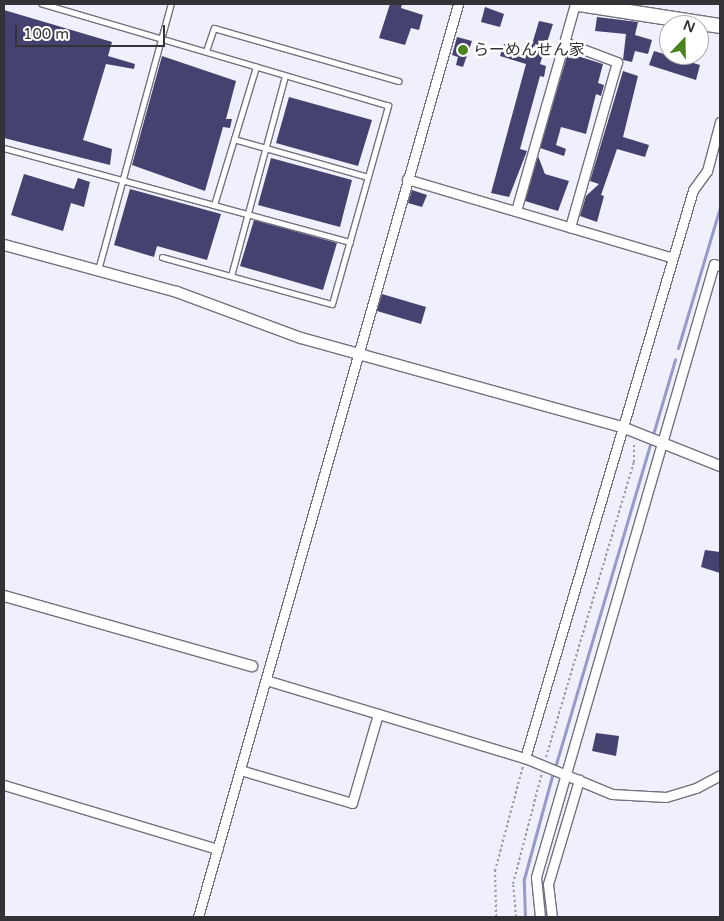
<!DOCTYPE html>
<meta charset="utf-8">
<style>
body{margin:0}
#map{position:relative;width:724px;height:921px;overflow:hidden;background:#f0f0fd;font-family:"Varela Round","Noto Sans JP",sans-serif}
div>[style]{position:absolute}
.stream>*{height:3px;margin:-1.5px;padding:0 1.5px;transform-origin:1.5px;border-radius:1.5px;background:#9998cb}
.building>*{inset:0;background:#45426f}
.path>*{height:2px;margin-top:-1px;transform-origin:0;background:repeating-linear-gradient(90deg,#9898a1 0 2.5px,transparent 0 5px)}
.roads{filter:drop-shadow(1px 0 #71727d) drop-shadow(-1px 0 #71727d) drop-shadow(0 1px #71727d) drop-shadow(0 -1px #71727d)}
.service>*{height:4.5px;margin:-2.25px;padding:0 2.25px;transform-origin:2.25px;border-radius:2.25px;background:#fff}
.minor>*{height:9px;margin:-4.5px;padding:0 4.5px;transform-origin:4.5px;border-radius:4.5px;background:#fff}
.tertiary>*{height:10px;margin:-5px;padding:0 5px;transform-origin:5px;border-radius:5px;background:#fff}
.primary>*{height:14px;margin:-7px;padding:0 7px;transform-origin:7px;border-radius:7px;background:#fff}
.dots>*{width:14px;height:14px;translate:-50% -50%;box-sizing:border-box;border:2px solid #fff;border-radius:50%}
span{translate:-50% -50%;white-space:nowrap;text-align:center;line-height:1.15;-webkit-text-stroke:5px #fff;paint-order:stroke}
.poi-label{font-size:16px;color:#333337}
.left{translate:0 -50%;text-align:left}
.frame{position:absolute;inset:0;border:5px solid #333337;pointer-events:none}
.north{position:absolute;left:659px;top:15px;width:50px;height:50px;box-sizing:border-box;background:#fff;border:1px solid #adadaf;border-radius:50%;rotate:21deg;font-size:14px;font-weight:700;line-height:20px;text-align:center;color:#333337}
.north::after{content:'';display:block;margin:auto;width:18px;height:22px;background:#4b841f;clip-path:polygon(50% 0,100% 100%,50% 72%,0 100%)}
.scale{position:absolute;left:15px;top:25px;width:150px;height:22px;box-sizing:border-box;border:2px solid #333337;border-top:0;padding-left:6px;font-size:15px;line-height:18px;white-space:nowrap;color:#333337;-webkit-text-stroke:4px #fff;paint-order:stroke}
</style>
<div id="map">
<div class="stream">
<div style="left:678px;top:348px;width:147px;rotate:-73.4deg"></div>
<div style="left:556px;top:764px;width:422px;rotate:-73.6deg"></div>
<div style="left:525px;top:917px;width:38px;rotate:-92deg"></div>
<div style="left:524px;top:879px;width:107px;rotate:-74.8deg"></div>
</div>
<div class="building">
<div style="clip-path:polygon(390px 4px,402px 4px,401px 8px,423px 15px,419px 30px,411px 28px,405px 45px,379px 38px)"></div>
<div style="clip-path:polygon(485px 7px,504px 14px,500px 27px,481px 22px)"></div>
<div style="clip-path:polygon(4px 10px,112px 42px,108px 56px,135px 64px,134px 69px,106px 64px,83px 140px,112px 149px,110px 165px,4px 138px)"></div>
<div style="clip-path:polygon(597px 17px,638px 22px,635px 35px,652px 40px,648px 54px,635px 51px,632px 62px,623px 60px,626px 34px,595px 31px)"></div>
<div style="clip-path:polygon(539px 21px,553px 24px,540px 64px,546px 66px,544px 77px,540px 76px,520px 149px,527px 151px,509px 197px,491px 193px,526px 64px,500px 56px,504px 44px,530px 51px)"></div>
<div style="clip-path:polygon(457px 37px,472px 41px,463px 67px,456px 65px,458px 57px,452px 55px)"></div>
<div style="clip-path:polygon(654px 51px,700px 65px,696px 80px,649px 65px)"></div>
<div style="clip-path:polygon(568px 53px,603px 64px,598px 83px,604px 85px,601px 96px,596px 94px,586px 134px,561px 127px,556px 145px,566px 149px,564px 156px,540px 148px)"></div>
<div style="clip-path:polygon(162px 56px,236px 81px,226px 119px,232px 119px,230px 128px,223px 127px,205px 191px,132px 165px)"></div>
<div style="clip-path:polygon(623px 71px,638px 76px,623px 137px,649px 145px,645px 157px,617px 149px,601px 195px,604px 196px,597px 222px,580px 216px,586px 196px,599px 184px,590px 181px)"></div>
<div style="clip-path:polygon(289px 97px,372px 120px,358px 166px,276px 143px)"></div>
<div style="clip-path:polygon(538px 156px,545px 174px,569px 181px,558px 211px,525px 201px)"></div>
<div style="clip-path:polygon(271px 158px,352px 180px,340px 227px,258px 205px)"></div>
<div style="clip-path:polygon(24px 174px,74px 189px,78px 178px,90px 182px,84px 207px,71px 203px,63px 231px,11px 215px)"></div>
<div style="clip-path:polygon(130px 189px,221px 214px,207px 260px,157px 246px,154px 257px,114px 245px)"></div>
<div style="clip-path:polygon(412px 190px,427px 195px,422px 207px,408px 203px)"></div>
<div style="clip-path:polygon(254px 220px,337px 243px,323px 290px,240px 266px)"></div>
<div style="clip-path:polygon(382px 294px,426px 307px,421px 324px,377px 311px)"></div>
<div style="clip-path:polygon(705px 550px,720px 552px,720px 573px,701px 567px)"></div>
<div style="clip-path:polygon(596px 733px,619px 736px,616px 756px,592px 751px)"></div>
</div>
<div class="path">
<div style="left:546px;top:757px;width:308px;rotate:-73.4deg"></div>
<div style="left:634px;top:462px;width:20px;rotate:-90deg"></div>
<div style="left:496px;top:917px;width:46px;rotate:-91.2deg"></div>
<div style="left:495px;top:871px;width:109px;rotate:-75.1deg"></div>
<div style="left:516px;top:917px;width:33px;rotate:-95deg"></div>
<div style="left:513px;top:884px;width:115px;rotate:-75.4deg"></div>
</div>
<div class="roads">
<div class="service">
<div style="left:206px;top:51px;width:24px;rotate:-71deg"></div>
<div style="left:214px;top:28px;width:192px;rotate:16deg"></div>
<div style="left:234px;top:139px;width:139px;rotate:15.8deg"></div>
<div style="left:4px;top:148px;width:218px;rotate:15.2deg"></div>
<div style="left:214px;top:205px;width:144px;rotate:-73.1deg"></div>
<div style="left:256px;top:67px;width:223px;rotate:-163.6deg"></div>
<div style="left:214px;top:205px;width:141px;rotate:15.2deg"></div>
<div style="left:162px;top:257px;width:176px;rotate:15.5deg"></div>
<div style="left:332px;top:304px;width:206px;rotate:-74.2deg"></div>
<div style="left:388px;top:106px;width:138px;rotate:-163.5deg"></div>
<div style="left:98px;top:270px;width:276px;rotate:-74.7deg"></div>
<div style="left:231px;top:276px;width:207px;rotate:-74.9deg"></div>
</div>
<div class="minor">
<div style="left:564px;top:42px;width:57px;rotate:20.7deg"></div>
<div style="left:617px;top:62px;width:172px;rotate:105.9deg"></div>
<div style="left:407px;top:179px;width:277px;rotate:16.5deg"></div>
<div style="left:516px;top:211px;width:215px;rotate:-74.1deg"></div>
<div style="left:266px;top:680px;width:270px;rotate:16.8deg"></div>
<div style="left:525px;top:758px;width:94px;rotate:22.5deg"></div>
<div style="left:612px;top:794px;width:54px;rotate:3.2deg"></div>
<div style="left:666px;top:797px;width:31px;rotate:-17deg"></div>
<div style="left:696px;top:788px;width:27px;rotate:-28deg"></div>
<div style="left:525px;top:758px;width:592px;rotate:-73.52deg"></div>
<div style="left:693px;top:190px;width:24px;rotate:-54deg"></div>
<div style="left:707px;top:171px;width:51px;rotate:-75.1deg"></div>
<div style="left:240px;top:770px;width:117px;rotate:16.4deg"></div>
<div style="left:352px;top:803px;width:93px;rotate:-73.7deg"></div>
<div style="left:4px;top:785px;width:223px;rotate:16.7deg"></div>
<div style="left:198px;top:917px;width:949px;rotate:-74.1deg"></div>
<div style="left:540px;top:917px;width:40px;rotate:-95.7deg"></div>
<div style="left:536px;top:877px;width:638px;rotate:-73.81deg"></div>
<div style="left:714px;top:264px;width:6px;rotate:18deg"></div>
<div style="left:552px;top:917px;width:33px;rotate:-97deg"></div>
<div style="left:548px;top:884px;width:109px;rotate:-73.4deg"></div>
</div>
<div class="tertiary">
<div style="left:4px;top:245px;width:179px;rotate:15.2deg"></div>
<div style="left:177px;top:292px;width:132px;rotate:20.4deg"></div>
<div style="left:301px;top:338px;width:333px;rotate:15.5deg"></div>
<div style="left:622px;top:427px;width:105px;rotate:21.7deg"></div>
<div style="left:4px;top:596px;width:258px;rotate:15.8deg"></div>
</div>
<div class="primary">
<div style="left:578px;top:4px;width:144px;rotate:8.8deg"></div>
</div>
</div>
<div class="dots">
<div style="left:463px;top:50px;background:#4b841f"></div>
</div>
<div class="poi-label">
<span class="left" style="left:473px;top:50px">らーめんせん家</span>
</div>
<div class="frame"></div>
<div class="north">N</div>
<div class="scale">100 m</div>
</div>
